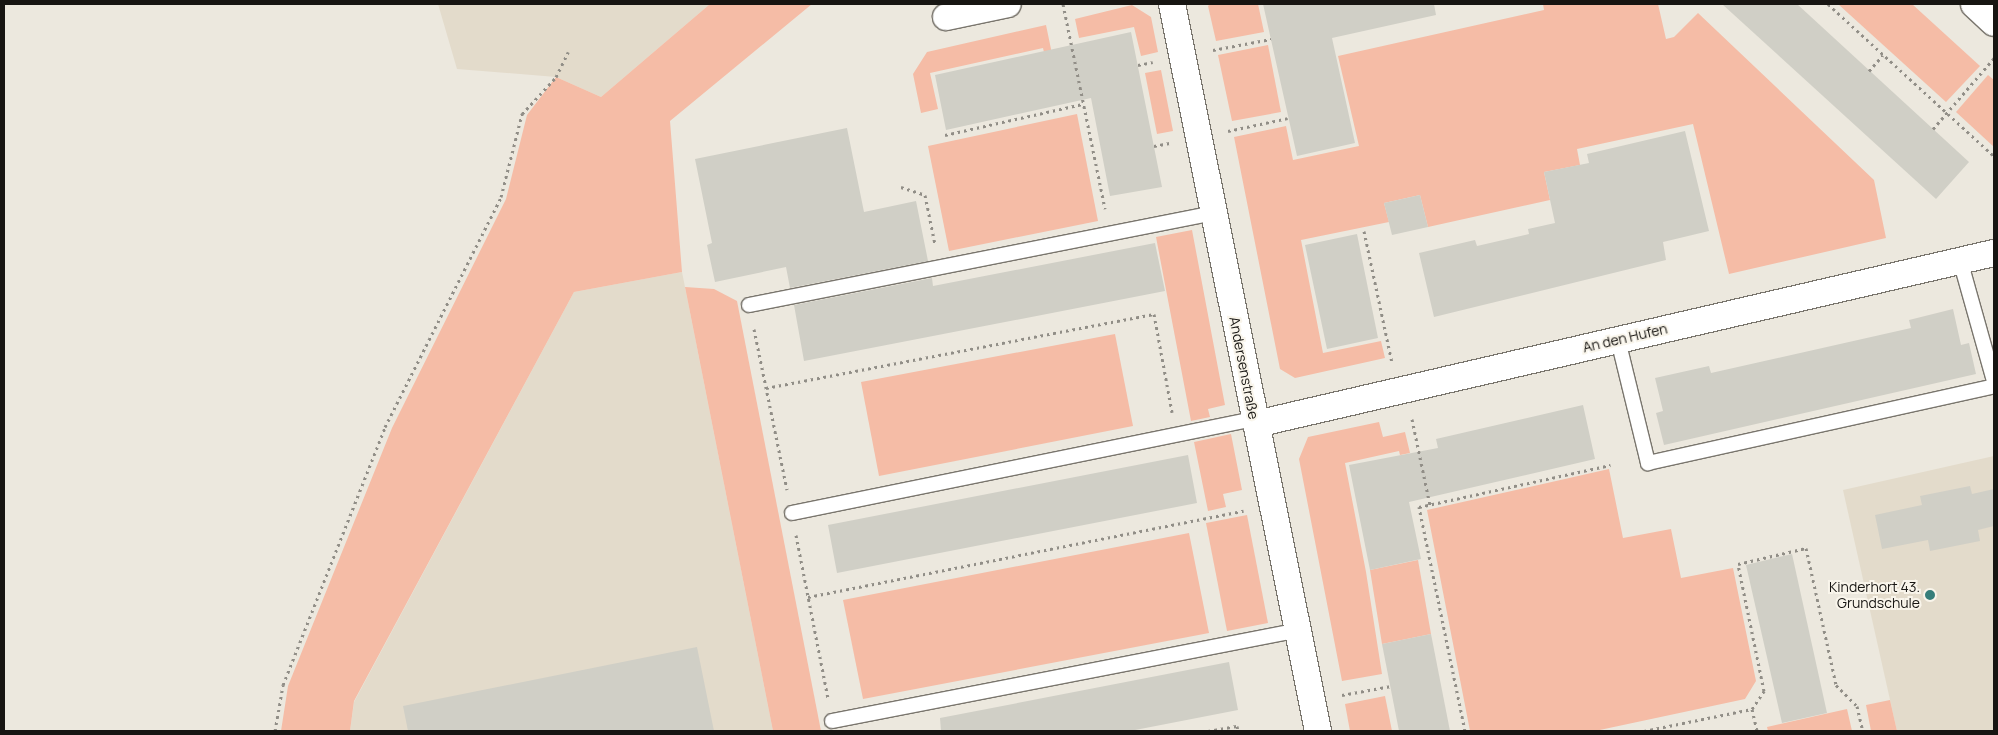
<!DOCTYPE html>
<meta charset="utf-8">
<style>
body{margin:0}
#map{position:relative;width:1998px;height:735px;overflow:hidden;background:#ece8de;font-family:Manrope,sans-serif}
div>[style]{position:absolute}
.built>*{inset:0;background:#e3dbcb}
.green>*{inset:0;background:#f5bca6}
.building>*{inset:0;background:#d0cfc6}
.path>*{height:3px;margin-top:-1.5px;transform-origin:0;background:repeating-linear-gradient(90deg,#918e87 0 2.5px,transparent 0 6.5px)}
.roads{filter:drop-shadow(1px 0 #79756d) drop-shadow(-1px 0 #79756d) drop-shadow(0 1px #79756d) drop-shadow(0 -1px #79756d)}
.lane>*{height:14px;margin:-7px;padding:0 7px;transform-origin:7px;border-radius:7px;background:#fff}
.street>*{height:26px;margin:-13px;padding:0 13px;transform-origin:13px;border-radius:13px;background:#fff}
.secondary>*{height:28px;margin:-14px;padding:0 14px;transform-origin:14px;border-radius:14px;background:#fff}
.dots>*{width:14px;height:14px;translate:-50% -50%;box-sizing:border-box;border:2px solid #f9f5eb;border-radius:50%}
span{translate:-50% -50%;white-space:nowrap;text-align:center;line-height:1.15;-webkit-text-stroke:4px #f9f5eb;paint-order:stroke}
.street-label{font-size:14px;color:#171512}
.poi-label{font-size:14px;color:#171512}
.right{translate:-100% -50%;text-align:right}
.frame{position:absolute;inset:0;border:5px solid #171512;pointer-events:none}
</style>
<div id="map">
<div class="built">
<div style="clip-path:polygon(438px 4px,710px 4px,601px 97px,556px 77px,457px 69px)"></div>
<div style="clip-path:polygon(682px 272px,773px 731px,350px 731px,354px 702px,574px 292px)"></div>
<div style="clip-path:polygon(1994px 456px,1994px 731px,1897px 731px,1843px 490px)"></div>
</div>
<div class="green">
<div style="clip-path:polygon(710px 4px,812px 4px,670px 121px,682px 272px,574px 292px,354px 701px,350px 731px,281px 731px,288px 686px,392px 428px,506px 199px,527px 115px,556px 77px,601px 97px)"></div>
<div style="clip-path:polygon(1210px 4px,1258px 4px,1264px 32px,1216px 41px,1208px 6px)"></div>
<div style="clip-path:polygon(1543px 4px,1658px 4px,1666px 39px,1674px 37px,1698px 13px,1874px 180px,1886px 238px,1729px 274px,1693px 124px,1577px 149px,1580px 165px,1544px 172px,1550px 200px,1428px 227px,1420px 195px,1384px 203px,1389px 222px,1301px 240px,1323px 353px,1381px 341px,1385px 358px,1295px 378px,1280px 369px,1234px 137px,1286px 126px,1293px 160px,1359px 146px,1338px 56px,1544px 10px)"></div>
<div style="clip-path:polygon(1838px 4px,1912px 4px,1980px 66px,1946px 102px)"></div>
<div style="clip-path:polygon(1132px 5px,1151px 17px,1158px 52px,1141px 56px,1134px 27px,1079px 38px,1075px 19px)"></div>
<div style="clip-path:polygon(1046px 25px,1051px 49px,1056px 104px,1043px 48px,930px 73px,938px 109px,921px 113px,913px 74px,927px 52px)"></div>
<div style="clip-path:polygon(1268px 45px,1281px 112px,1232px 121px,1218px 55px)"></div>
<div style="clip-path:polygon(1161px 70px,1173px 131px,1157px 134px,1145px 73px)"></div>
<div style="clip-path:polygon(1988px 75px,1994px 80px,1994px 147px,1956px 112px)"></div>
<div style="clip-path:polygon(1077px 114px,1098px 221px,949px 251px,928px 146px)"></div>
<div style="clip-path:polygon(1192px 230px,1225px 405px,1208px 409px,1210px 417px,1191px 421px,1156px 237px)"></div>
<div style="clip-path:polygon(685px 287px,714px 289px,737px 301px,821px 731px,773px 731px)"></div>
<div style="clip-path:polygon(1115px 334px,1133px 426px,879px 476px,861px 382px)"></div>
<div style="clip-path:polygon(1379px 422px,1383px 437px,1405px 432px,1410px 453px,1400px 455px,1399px 451px,1345px 463px,1366px 572px,1382px 674px,1342px 681px,1299px 459px,1308px 437px)"></div>
<div style="clip-path:polygon(1231px 434px,1242px 490px,1223px 494px,1226px 507px,1208px 511px,1194px 442px)"></div>
<div style="clip-path:polygon(1609px 469px,1623px 538px,1671px 529px,1681px 578px,1733px 568px,1756px 681px,1745px 699px,1595px 731px,1470px 731px,1427px 510px)"></div>
<div style="clip-path:polygon(1247px 515px,1268px 623px,1227px 631px,1206px 523px)"></div>
<div style="clip-path:polygon(1189px 533px,1209px 633px,863px 699px,843px 600px)"></div>
<div style="clip-path:polygon(1418px 560px,1431px 634px,1382px 644px,1370px 570px)"></div>
<div style="clip-path:polygon(1385px 696px,1392px 731px,1350px 731px,1345px 704px)"></div>
<div style="clip-path:polygon(1890px 700px,1897px 731px,1871px 731px,1866px 705px)"></div>
<div style="clip-path:polygon(1847px 709px,1852px 731px,1768px 731px,1767px 727px)"></div>
</div>
<div class="building">
<div style="clip-path:polygon(1263px 4px,1434px 4px,1436px 15px,1332px 38px,1355px 143px,1297px 156px)"></div>
<div style="clip-path:polygon(1722px 4px,1797px 4px,1969px 162px,1936px 199px)"></div>
<div style="clip-path:polygon(1131px 32px,1162px 187px,1110px 196px,1091px 98px,946px 130px,935px 75px)"></div>
<div style="clip-path:polygon(847px 128px,864px 212px,916px 201px,928px 261px,790px 288px,786px 267px,715px 282px,707px 245px,712px 243px,695px 159px)"></div>
<div style="clip-path:polygon(1685px 131px,1709px 231px,1663px 242px,1666px 260px,1434px 317px,1419px 253px,1475px 240px,1477px 246px,1529px 234px,1528px 229px,1555px 223px,1544px 172px,1589px 163px,1587px 154px)"></div>
<div style="clip-path:polygon(1420px 195px,1428px 227px,1392px 235px,1384px 203px)"></div>
<div style="clip-path:polygon(1357px 234px,1378px 338px,1327px 349px,1305px 245px)"></div>
<div style="clip-path:polygon(1155px 243px,1165px 291px,804px 361px,794px 305px,932px 278px,933px 286px)"></div>
<div style="clip-path:polygon(1953px 309px,1961px 345px,1969px 343px,1976px 374px,1664px 445px,1656px 413px,1663px 411px,1655px 378px,1709px 366px,1711px 373px,1911px 328px,1909px 320px)"></div>
<div style="clip-path:polygon(1583px 405px,1595px 459px,1409px 502px,1421px 559px,1370px 570px,1349px 465px,1438px 448px,1436px 439px)"></div>
<div style="clip-path:polygon(1188px 455px,1197px 503px,837px 573px,828px 525px)"></div>
<div style="clip-path:polygon(1970px 486px,1972px 494px,1994px 489px,1994px 526px,1978px 530px,1980px 541px,1930px 551px,1928px 540px,1882px 549px,1875px 515px,1922px 505px,1920px 496px)"></div>
<div style="clip-path:polygon(1792px 554px,1827px 713px,1782px 723px,1746px 565px)"></div>
<div style="clip-path:polygon(1431px 634px,1450px 731px,1399px 731px,1382px 644px)"></div>
<div style="clip-path:polygon(697px 647px,714px 731px,408px 731px,403px 706px)"></div>
<div style="clip-path:polygon(1229px 662px,1238px 710px,1130px 731px,941px 731px,940px 718px)"></div>
</div>
<div class="path">
<div style="left:1063px;top:4px;width:209px;rotate:78.4deg"></div>
<div style="left:1828px;top:4px;width:225px;rotate:42.5deg"></div>
<div style="left:1213px;top:50px;width:59px;rotate:-10.7deg"></div>
<div style="left:1138px;top:65px;width:15px;rotate:-11deg"></div>
<div style="left:1869px;top:71px;width:21px;rotate:-49deg"></div>
<div style="left:1933px;top:129px;width:94px;rotate:-49.3deg"></div>
<div style="left:1228px;top:131px;width:61px;rotate:-12.2deg"></div>
<div style="left:945px;top:135px;width:141px;rotate:-12.7deg"></div>
<div style="left:1154px;top:146px;width:16px;rotate:-11deg"></div>
<div style="left:901px;top:187px;width:25px;rotate:18deg"></div>
<div style="left:925px;top:195px;width:50px;rotate:78.5deg"></div>
<div style="left:1364px;top:231px;width:135px;rotate:78deg"></div>
<div style="left:754px;top:329px;width:164px;rotate:78.4deg"></div>
<div style="left:766px;top:388px;width:395px;rotate:-10.8deg"></div>
<div style="left:1154px;top:314px;width:100px;rotate:79.6deg"></div>
<div style="left:1412px;top:419px;width:88px;rotate:78.2deg"></div>
<div style="left:796px;top:535px;width:166px;rotate:78.9deg"></div>
<div style="left:808px;top:597px;width:444px;rotate:-11.2deg"></div>
<div style="left:1342px;top:695px;width:50px;rotate:-10.4deg"></div>
<div style="left:1752px;top:709px;width:22px;rotate:-56deg"></div>
<div style="left:1764px;top:691px;width:130px;rotate:-101.6deg"></div>
<div style="left:1738px;top:564px;width:70px;rotate:-13.2deg"></div>
<div style="left:1806px;top:548px;width:140px;rotate:77.6deg"></div>
<div style="left:1836px;top:685px;width:30px;rotate:45deg"></div>
<div style="left:1857px;top:706px;width:26px;rotate:77deg"></div>
<div style="left:275px;top:731px;width:47px;rotate:-80.1deg"></div>
<div style="left:283px;top:685px;width:277px;rotate:-68.4deg"></div>
<div style="left:385px;top:427px;width:258px;rotate:-63.2deg"></div>
<div style="left:501px;top:197px;width:86px;rotate:-75.8deg"></div>
<div style="left:522px;top:114px;width:50px;rotate:-47.4deg"></div>
<div style="left:556px;top:77px;width:28px;rotate:-64deg"></div>
<div style="left:1208px;top:731px;width:29px;rotate:-10deg"></div>
<div style="left:1237px;top:726px;width:5px;rotate:79deg"></div>
<div style="left:1465px;top:731px;width:229px;rotate:-101.6deg"></div>
<div style="left:1419px;top:507px;width:196px;rotate:-12.4deg"></div>
<div style="left:1644px;top:731px;width:110px;rotate:-11.5deg"></div>
<div style="left:1752px;top:709px;width:23px;rotate:77deg"></div>
</div>
<div class="roads">
<div class="lane">
<div style="left:1960px;top:260px;width:126px;rotate:74.3deg"></div>
<div style="left:749px;top:305px;width:473px;rotate:-11.2deg"></div>
<div style="left:1618px;top:340px;width:127px;rotate:76.3deg"></div>
<div style="left:1648px;top:463px;width:354px;rotate:-12.5deg"></div>
<div style="left:792px;top:513px;width:471px;rotate:-11.5deg"></div>
<div style="left:832px;top:721px;width:474px;rotate:-11deg"></div>
</div>
<div class="street">
<div style="left:1172px;top:4px;width:742px;rotate:78.64deg"></div>
<div style="left:946px;top:17px;width:63px;rotate:-11.8deg"></div>
<div style="left:1256px;top:424px;width:758px;rotate:-13.05deg"></div>
</div>
<div class="secondary">
<div style="left:1975px;top:4px;width:26px;rotate:43deg"></div>
</div>
</div>
<div class="dots">
<div style="left:1930px;top:595px;background:#367e7a"></div>
</div>
<div class="street-label">
<span style="left:1625px;top:338px;rotate:-13deg">An den Hufen</span>
<span style="left:1244px;top:368px;rotate:79deg">Andersenstraße</span>
</div>
<div class="poi-label">
<span class="right" style="left:1920px;top:595px">Kinderhort 43.<br>Grundschule</span>
</div>
<div class="frame"></div>
</div>
